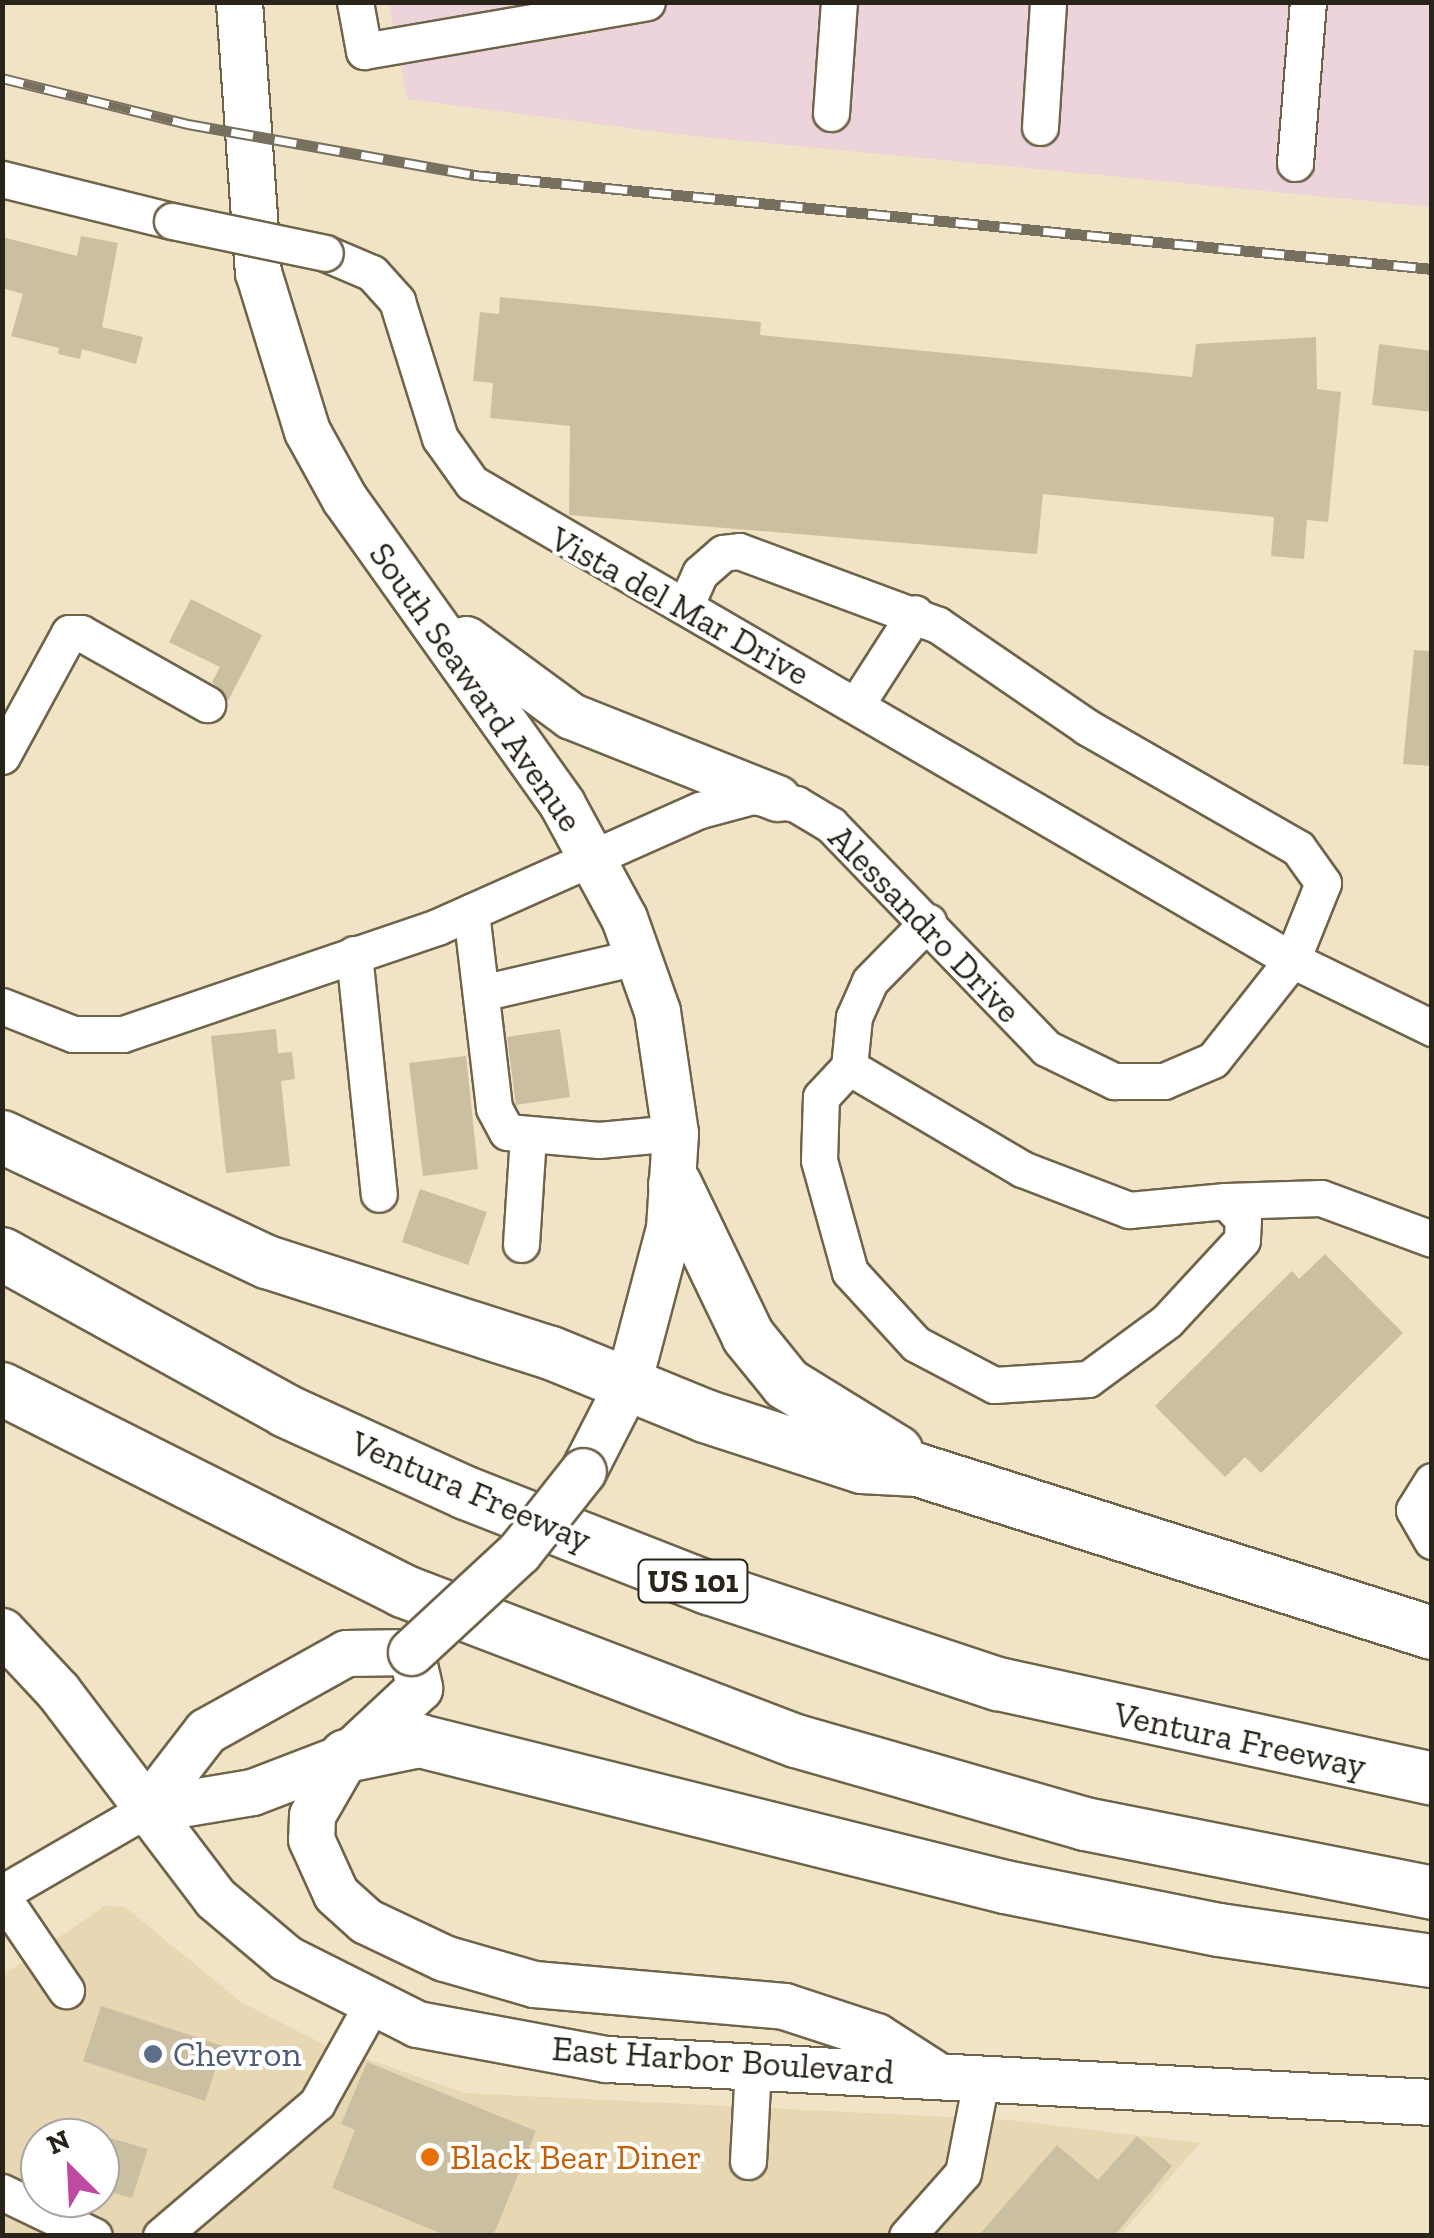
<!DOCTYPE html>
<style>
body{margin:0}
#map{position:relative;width:1434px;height:2238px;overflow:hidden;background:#f1e4c6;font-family:"Zilla Slab",serif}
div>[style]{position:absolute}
.built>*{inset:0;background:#e7d7b2}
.industrial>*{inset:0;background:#edd3da}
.building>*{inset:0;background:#cbbfa2}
.roads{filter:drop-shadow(2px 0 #6f644a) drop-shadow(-2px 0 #6f644a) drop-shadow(0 2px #6f644a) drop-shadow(0 -2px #6f644a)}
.minor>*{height:35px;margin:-17.5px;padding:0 17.5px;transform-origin:17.5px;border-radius:17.5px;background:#fff}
.major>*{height:45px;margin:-22.5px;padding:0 22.5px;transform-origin:22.5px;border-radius:22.5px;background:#fff}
.highway>*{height:52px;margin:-26px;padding:0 26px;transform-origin:26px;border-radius:26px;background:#fff}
.rail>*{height:11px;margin-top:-5.5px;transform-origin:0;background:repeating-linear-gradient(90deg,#fff 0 22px,#78705e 0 44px);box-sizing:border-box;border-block:2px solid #78705e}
.bridges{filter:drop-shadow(2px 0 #6f644a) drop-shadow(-2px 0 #6f644a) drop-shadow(0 2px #6f644a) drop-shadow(0 -2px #6f644a)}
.minor-bridge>*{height:35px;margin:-17.5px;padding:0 17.5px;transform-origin:17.5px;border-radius:17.5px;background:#fff}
.major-bridge>*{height:45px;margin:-22.5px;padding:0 22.5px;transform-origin:22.5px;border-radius:22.5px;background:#fff}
.dots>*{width:28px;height:28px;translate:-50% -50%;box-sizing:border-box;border:5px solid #fff;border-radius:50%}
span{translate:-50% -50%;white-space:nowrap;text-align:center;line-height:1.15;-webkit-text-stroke:8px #fff;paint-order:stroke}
.shield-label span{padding:2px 8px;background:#fff;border:2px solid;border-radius:8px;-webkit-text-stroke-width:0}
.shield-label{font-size:32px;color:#282419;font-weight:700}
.street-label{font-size:35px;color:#282419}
.service-label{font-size:35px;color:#4e5e75}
.left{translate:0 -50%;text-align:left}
.food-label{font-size:35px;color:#c56008}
.frame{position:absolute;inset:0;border:5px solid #282419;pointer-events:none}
.north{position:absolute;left:20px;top:2118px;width:100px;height:100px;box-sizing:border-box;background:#fff;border:2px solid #a9a7a3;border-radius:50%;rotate:336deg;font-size:28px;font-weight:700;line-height:40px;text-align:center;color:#282419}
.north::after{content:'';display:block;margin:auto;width:35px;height:45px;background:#bf4aa1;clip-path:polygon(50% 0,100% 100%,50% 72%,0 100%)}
</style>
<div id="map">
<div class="built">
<div style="clip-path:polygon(evenodd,105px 1906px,125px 1907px,241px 2002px,323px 2044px,465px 2093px,1009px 2120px,1200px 2143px,1120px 2235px,3px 2235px,2px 1976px,105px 1906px,40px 2138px,100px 2138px,100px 2198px,40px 2198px,40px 2138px)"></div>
</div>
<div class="industrial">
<div style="clip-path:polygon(389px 3px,1431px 3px,1431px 207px,683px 135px,407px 99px)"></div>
</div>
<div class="building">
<div style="clip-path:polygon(81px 236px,118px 243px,102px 327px,143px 337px,136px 364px,82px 349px,80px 359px,58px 354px,59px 348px,11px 336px,23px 294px,2px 288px,2px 237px,77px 256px)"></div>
<div style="clip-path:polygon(500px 297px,761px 322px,760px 335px,1192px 377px,1196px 344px,1316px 337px,1317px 389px,1341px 392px,1328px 522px,1307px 520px,1304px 559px,1271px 556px,1274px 517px,1043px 494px,1037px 554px,569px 515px,570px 426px,490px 418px,493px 383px,473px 381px,480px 312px,499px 314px)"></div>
<div style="clip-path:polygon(1379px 344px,1432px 351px,1432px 412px,1372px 405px)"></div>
<div style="clip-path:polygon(191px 599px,262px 635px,228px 701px,212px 682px,220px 667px,169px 642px)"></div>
<div style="clip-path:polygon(1414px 650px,1432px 651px,1432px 766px,1403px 764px)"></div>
<div style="clip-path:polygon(276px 1029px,278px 1053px,292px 1052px,295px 1079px,281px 1081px,290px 1166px,226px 1173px,211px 1036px)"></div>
<div style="clip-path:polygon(560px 1029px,570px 1097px,516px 1105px,507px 1037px)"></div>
<div style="clip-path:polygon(466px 1056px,478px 1169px,423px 1176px,409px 1063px)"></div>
<div style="clip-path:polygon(420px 1189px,487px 1212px,468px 1265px,402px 1242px)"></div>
<div style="clip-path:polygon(1325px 1254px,1403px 1333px,1261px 1473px,1245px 1457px,1225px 1477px,1155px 1406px,1292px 1271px,1299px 1279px)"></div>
<div style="clip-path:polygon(101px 2006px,223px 2046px,205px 2101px,83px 2061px)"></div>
<div style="clip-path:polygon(367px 2062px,536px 2131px,493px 2236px,447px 2236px,332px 2188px,355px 2130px,341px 2124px)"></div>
<div style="clip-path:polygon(100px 2135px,148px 2149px,132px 2198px,100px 2189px)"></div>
<div style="clip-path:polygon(1137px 2136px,1172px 2166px,1114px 2236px,978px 2236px,1057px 2145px,1098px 2180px)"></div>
</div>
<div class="roads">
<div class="minor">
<div style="left:355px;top:2px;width:50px;rotate:79.6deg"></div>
<div style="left:364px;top:51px;width:287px;rotate:-9.8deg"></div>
<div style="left:831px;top:113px;width:111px;rotate:-85.9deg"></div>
<div style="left:1040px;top:127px;width:125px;rotate:-86.3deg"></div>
<div style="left:1295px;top:163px;width:162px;rotate:-85.4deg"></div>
<div style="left:2px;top:179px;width:175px;rotate:13.9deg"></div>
<div style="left:325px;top:253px;width:51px;rotate:23.1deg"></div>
<div style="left:372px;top:273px;width:38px;rotate:48deg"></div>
<div style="left:397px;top:301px;width:144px;rotate:72.6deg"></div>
<div style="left:440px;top:438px;width:55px;rotate:54.6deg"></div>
<div style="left:472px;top:483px;width:949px;rotate:30.19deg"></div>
<div style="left:1292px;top:960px;width:156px;rotate:25.9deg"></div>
<div style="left:856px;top:705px;width:109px;rotate:-57.3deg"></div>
<div style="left:2px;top:756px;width:140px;rotate:-61.4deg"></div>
<div style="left:69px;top:633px;width:12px"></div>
<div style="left:81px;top:633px;width:145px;rotate:29.4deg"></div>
<div style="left:471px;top:912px;width:197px;rotate:83.3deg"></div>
<div style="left:494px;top:1108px;width:27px;rotate:62deg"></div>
<div style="left:507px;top:1132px;width:92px;rotate:5deg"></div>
<div style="left:599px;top:1140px;width:76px;rotate:-5.3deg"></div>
<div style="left:354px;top:954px;width:241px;rotate:84.1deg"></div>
<div style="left:481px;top:993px;width:164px;rotate:-13deg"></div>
<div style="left:2px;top:1006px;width:76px;rotate:21.5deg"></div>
<div style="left:73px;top:1034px;width:50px"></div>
<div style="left:123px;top:1034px;width:332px;rotate:-18.8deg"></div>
<div style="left:437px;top:927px;width:288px;rotate:-24deg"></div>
<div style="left:700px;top:810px;width:55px;rotate:-14.8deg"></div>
<div style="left:753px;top:796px;width:44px;rotate:10.5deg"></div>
<div style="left:796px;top:804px;width:41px;rotate:31deg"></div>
<div style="left:831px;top:825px;width:310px;rotate:46deg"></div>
<div style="left:1046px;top:1048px;width:76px;rotate:25.9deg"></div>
<div style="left:1114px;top:1081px;width:50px"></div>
<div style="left:1164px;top:1081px;width:53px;rotate:-23.2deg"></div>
<div style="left:1213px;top:1060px;width:127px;rotate:-51.7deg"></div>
<div style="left:1292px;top:960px;width:83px;rotate:-68.1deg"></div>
<div style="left:1323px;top:883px;width:43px;rotate:-125.5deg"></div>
<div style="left:1298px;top:848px;width:243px;rotate:-150.2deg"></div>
<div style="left:1087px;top:727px;width:181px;rotate:-145.6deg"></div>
<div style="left:938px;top:625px;width:212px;rotate:-159.6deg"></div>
<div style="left:739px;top:551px;width:16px;rotate:173deg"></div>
<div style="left:723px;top:553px;width:30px;rotate:139deg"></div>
<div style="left:700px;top:573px;width:36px;rotate:114deg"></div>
<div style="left:849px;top:1067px;width:201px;rotate:30.5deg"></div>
<div style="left:1022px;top:1169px;width:115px;rotate:21deg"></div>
<div style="left:1129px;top:1210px;width:97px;rotate:-5.3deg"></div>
<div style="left:1226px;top:1201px;width:25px;rotate:47deg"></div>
<div style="left:1243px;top:1219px;width:21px;rotate:93deg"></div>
<div style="left:1242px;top:1240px;width:110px;rotate:132.8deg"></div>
<div style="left:1167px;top:1321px;width:98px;rotate:143.7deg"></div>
<div style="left:1088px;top:1379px;width:94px;rotate:176.3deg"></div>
<div style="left:994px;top:1385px;width:88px;rotate:-152.3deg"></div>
<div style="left:916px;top:1344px;width:98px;rotate:-132.5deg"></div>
<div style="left:850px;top:1272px;width:116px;rotate:-105.5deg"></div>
<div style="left:819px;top:1160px;width:63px;rotate:-88.2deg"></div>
<div style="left:821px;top:1097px;width:41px;rotate:-47deg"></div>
<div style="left:849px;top:1067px;width:50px;rotate:-84.3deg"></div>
<div style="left:854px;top:1017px;width:39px;rotate:-66deg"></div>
<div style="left:870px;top:981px;width:83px;rotate:-45.5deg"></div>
<div style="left:1226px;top:1201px;width:95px;rotate:-1.8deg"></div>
<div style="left:1321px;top:1198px;width:118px;rotate:20.3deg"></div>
<div style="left:521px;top:1244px;width:108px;rotate:-86.3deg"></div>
<div style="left:1432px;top:1481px;width:34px;rotate:122deg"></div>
<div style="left:1414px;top:1510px;width:36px;rotate:60deg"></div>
<div style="left:2px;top:1893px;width:165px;rotate:-30.1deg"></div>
<div style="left:2px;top:1896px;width:114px;rotate:55.8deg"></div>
<div style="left:748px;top:2161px;width:95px;rotate:-87deg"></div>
<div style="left:2px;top:2192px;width:102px;rotate:25.6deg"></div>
<div style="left:161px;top:2236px;width:205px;rotate:-40.4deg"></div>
<div style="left:317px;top:2103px;width:111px;rotate:-60.9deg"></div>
<div style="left:907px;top:2236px;width:84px;rotate:-48.4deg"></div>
<div style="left:963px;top:2173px;width:100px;rotate:-79deg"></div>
</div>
<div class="major">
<div style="left:239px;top:2px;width:271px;rotate:86deg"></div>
<div style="left:258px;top:272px;width:166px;rotate:72.9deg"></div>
<div style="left:307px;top:431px;width:77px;rotate:61.1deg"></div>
<div style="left:344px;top:498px;width:376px;rotate:54.5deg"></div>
<div style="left:562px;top:804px;width:130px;rotate:61.5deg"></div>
<div style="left:624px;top:918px;width:99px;rotate:70.5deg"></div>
<div style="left:657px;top:1011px;width:123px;rotate:81.6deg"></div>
<div style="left:675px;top:1133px;width:95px;rotate:93.6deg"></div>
<div style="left:669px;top:1228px;width:160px;rotate:104.8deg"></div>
<div style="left:628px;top:1383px;width:99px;rotate:117.1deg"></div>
<div style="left:466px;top:639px;width:130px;rotate:36.3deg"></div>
<div style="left:571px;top:716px;width:222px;rotate:21.7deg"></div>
<div style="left:2px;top:1631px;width:82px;rotate:47deg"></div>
<div style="left:58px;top:1691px;width:260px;rotate:52.8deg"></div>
<div style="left:215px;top:1898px;width:93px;rotate:40.2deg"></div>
<div style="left:286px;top:1958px;width:147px;rotate:26.7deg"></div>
<div style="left:417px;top:2024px;width:192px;rotate:10.5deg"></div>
<div style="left:606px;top:2059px;width:827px;rotate:2.98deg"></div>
<div style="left:411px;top:1652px;width:37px;rotate:77deg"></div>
<div style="left:419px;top:1688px;width:100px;rotate:137deg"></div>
<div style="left:346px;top:1756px;width:101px;rotate:159deg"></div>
<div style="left:252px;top:1792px;width:109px;rotate:170.5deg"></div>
<div style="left:145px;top:1810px;width:100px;rotate:-52.3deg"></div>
<div style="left:206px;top:1731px;width:160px;rotate:-29.1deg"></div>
<div style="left:346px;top:1653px;width:65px;rotate:-0.9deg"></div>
<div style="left:346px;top:1756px;width:68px;rotate:120deg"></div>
<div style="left:312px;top:1815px;width:24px;rotate:92deg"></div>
<div style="left:311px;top:1839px;width:60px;rotate:65.6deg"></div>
<div style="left:336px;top:1894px;width:40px;rotate:42deg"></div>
<div style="left:366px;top:1921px;width:86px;rotate:25.4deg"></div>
<div style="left:444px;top:1958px;width:94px;rotate:16.1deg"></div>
<div style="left:534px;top:1984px;width:251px;rotate:5deg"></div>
<div style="left:784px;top:2006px;width:97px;rotate:18.1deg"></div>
<div style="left:876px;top:2036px;width:67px;rotate:32.7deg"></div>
</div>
<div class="highway">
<div style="left:2px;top:1137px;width:293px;rotate:25.3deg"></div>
<div style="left:267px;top:1262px;width:298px;rotate:17.8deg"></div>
<div style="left:551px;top:1353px;width:166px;rotate:22.2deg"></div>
<div style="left:705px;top:1416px;width:165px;rotate:18deg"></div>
<div style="left:862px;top:1467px;width:56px;rotate:3.1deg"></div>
<div style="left:918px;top:1470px;width:539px;rotate:17.59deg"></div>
<div style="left:675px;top:1184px;width:169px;rotate:64.3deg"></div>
<div style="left:748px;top:1336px;width:62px;rotate:50.9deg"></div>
<div style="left:787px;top:1384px;width:129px;rotate:31.7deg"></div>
<div style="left:2px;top:1254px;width:325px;rotate:28.9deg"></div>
<div style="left:286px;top:1411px;width:198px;rotate:24.5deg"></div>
<div style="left:466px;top:1493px;width:261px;rotate:21.4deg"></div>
<div style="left:709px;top:1588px;width:305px;rotate:18.4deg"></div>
<div style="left:998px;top:1684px;width:444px;rotate:12.3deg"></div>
<div style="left:2px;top:1389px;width:449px;rotate:26.7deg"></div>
<div style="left:403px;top:1591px;width:421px;rotate:20.9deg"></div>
<div style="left:796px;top:1741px;width:301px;rotate:16deg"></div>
<div style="left:1085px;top:1824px;width:354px;rotate:11.2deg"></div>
<div style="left:346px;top:1756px;width:76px;rotate:-11.5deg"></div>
<div style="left:420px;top:1741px;width:603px;rotate:14.01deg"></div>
<div style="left:1005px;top:1887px;width:218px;rotate:11.4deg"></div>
<div style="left:1219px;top:1930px;width:215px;rotate:8.3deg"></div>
</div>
</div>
<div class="rail">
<div style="left:2px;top:78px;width:192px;rotate:13.9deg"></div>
<div style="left:188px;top:124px;width:291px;rotate:10.1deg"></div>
<div style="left:474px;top:175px;width:963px;rotate:5.6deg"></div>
</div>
<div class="bridges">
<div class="minor-bridge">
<div style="left:172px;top:221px;width:156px;rotate:11.8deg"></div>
</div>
<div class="major-bridge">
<div style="left:411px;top:1652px;width:147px;rotate:-42.8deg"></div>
<div style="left:519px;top:1552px;width:103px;rotate:-51.7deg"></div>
</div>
</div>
<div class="dots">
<div style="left:153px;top:2054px;background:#5c6f8a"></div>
<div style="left:430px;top:2157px;background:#e8710a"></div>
</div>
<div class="shield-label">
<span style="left:693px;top:1581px">US 101</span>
</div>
<div class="street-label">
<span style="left:680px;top:606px;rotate:29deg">Vista del Mar Drive</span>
<span style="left:476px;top:687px;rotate:55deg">South Seaward Avenue</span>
<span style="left:925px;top:924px;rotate:46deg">Alessandro Drive</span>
<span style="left:471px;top:1491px;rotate:23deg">Ventura Freeway</span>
<span style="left:1240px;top:1740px;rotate:12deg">Ventura Freeway</span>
<span style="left:723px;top:2060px;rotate:4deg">East Harbor Boulevard</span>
</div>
<div class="service-label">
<span class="left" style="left:173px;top:2054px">Chevron</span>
</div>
<div class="food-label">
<span class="left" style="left:450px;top:2157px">Black Bear Diner</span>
</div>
<div class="frame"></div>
<div class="north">N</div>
</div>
